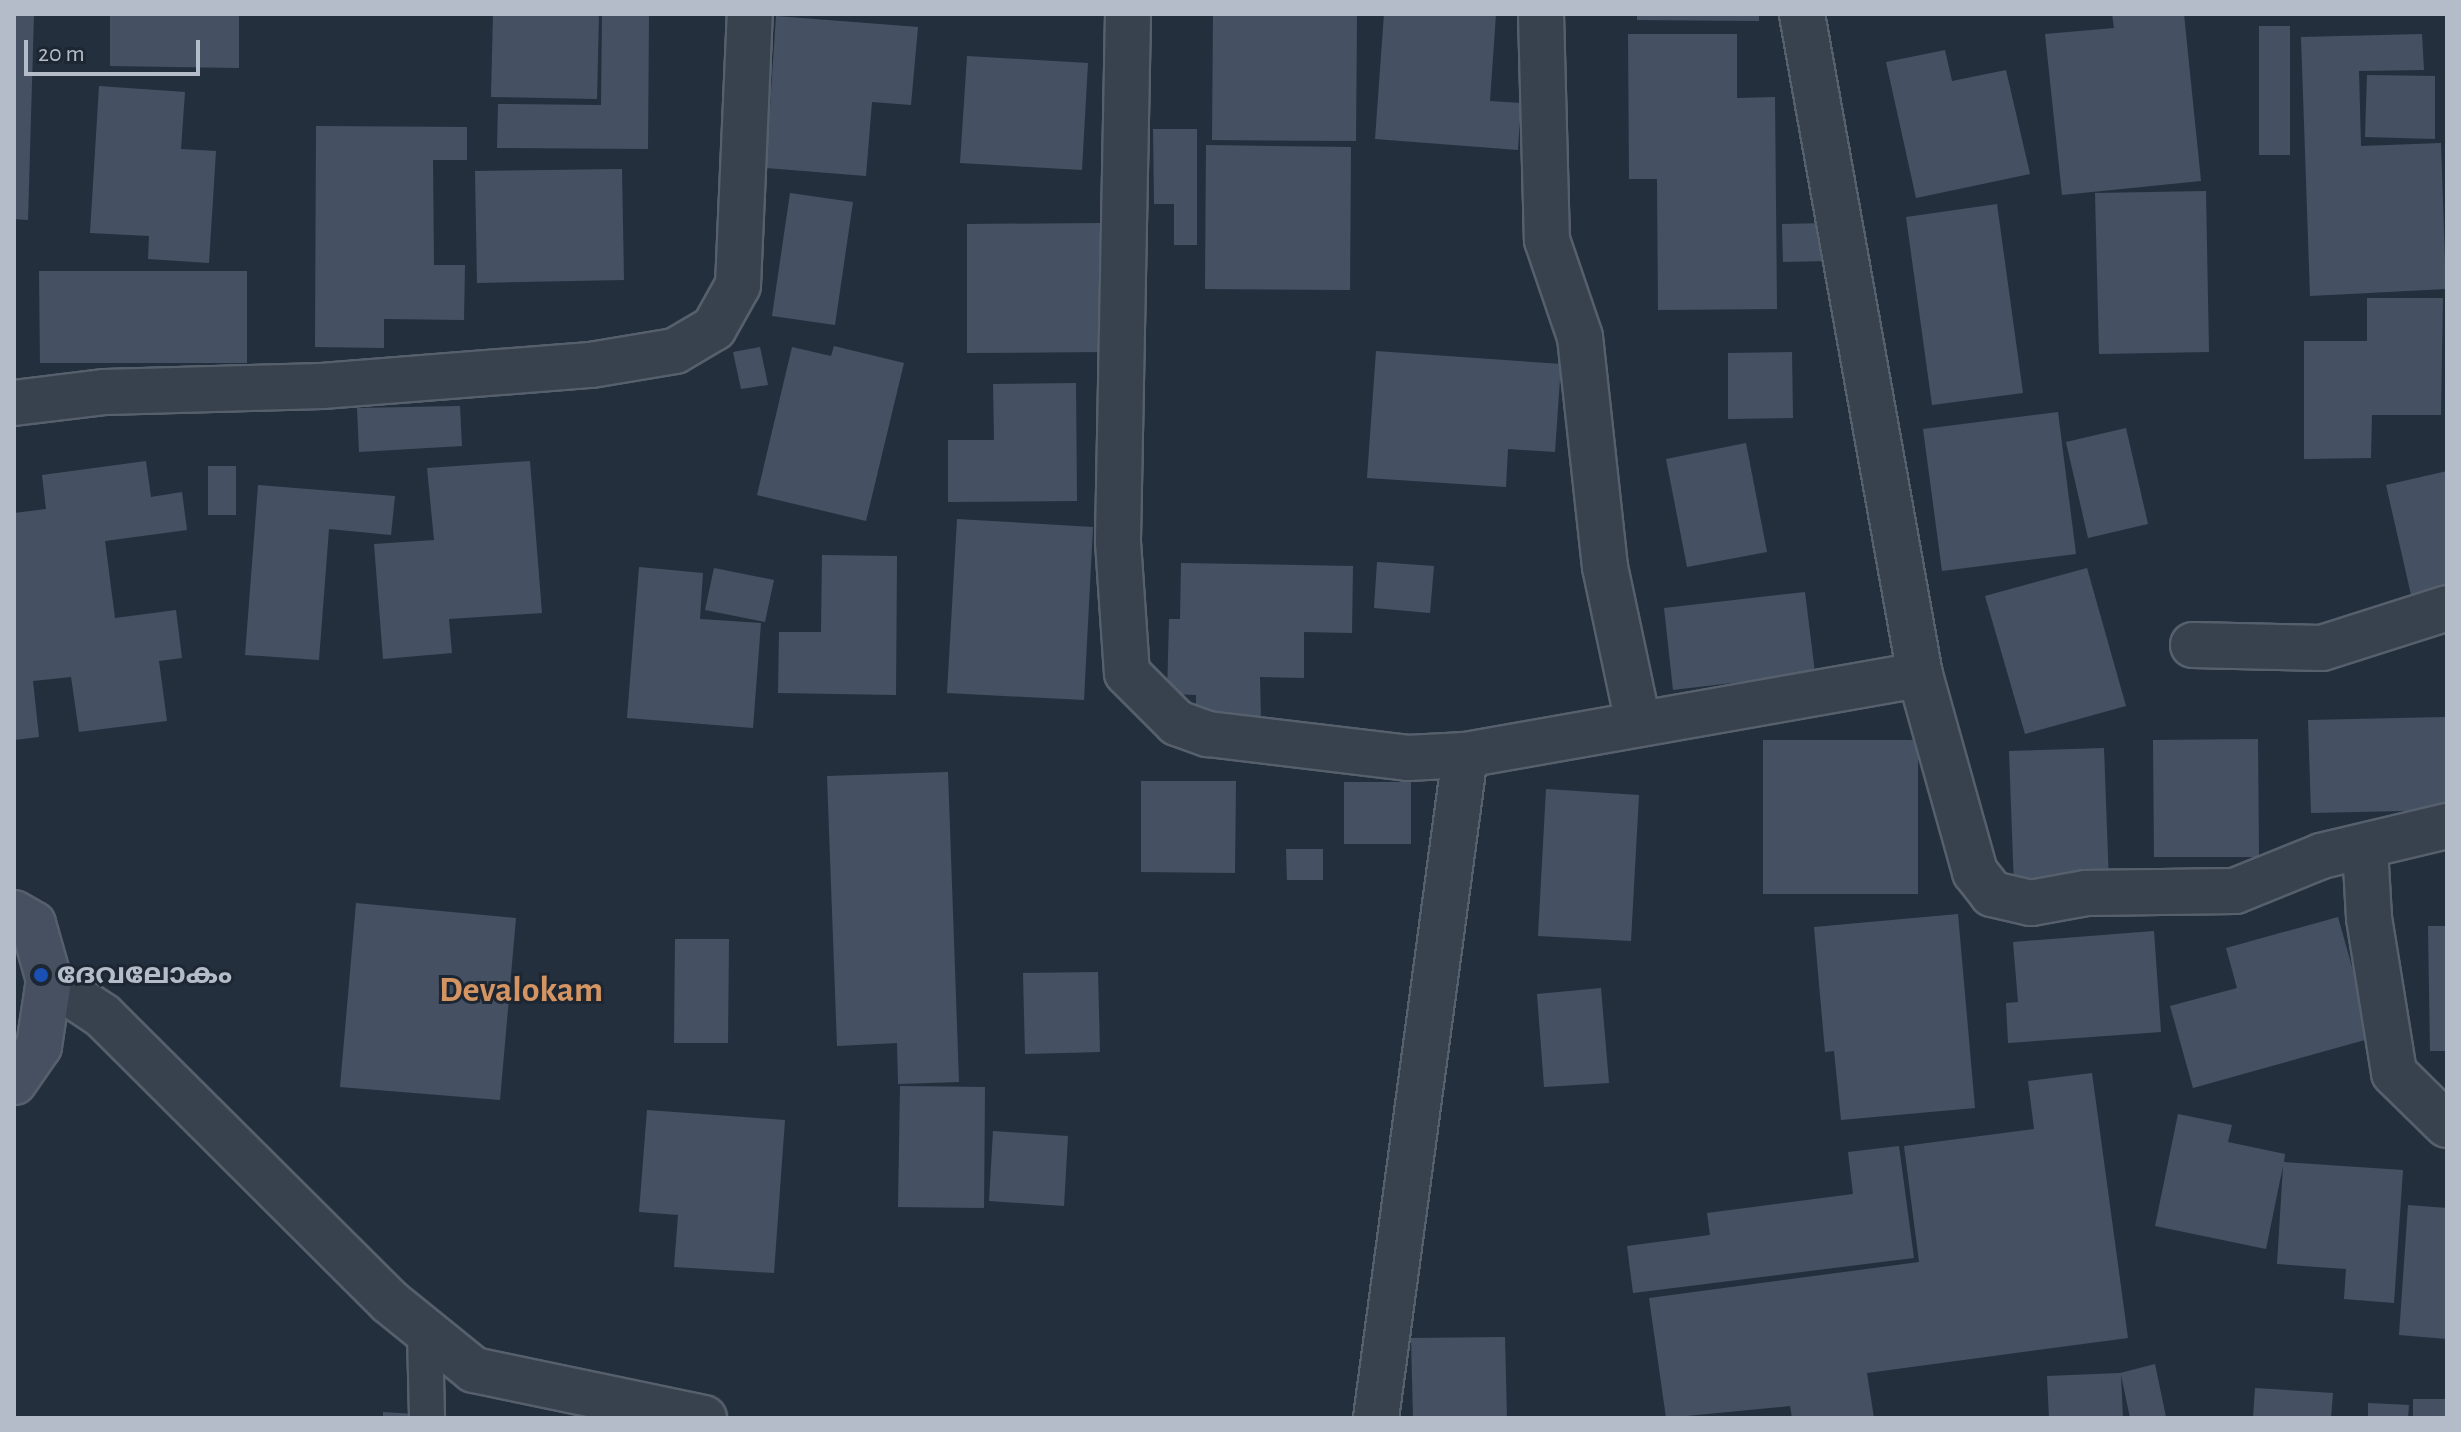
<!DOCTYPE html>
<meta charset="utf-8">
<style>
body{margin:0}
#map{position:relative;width:2461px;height:1432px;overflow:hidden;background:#242f3e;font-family:"Alegreya Sans","Noto Sans Malayalam",sans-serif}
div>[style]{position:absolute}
.building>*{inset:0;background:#455162}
.roads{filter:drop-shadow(2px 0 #565f6c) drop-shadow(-2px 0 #565f6c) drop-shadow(0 2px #565f6c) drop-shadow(0 -2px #565f6c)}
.service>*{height:34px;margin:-17px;padding:0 17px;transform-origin:17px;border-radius:17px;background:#38414e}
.minor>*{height:44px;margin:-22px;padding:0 22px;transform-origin:22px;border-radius:22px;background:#38414e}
.secondary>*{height:44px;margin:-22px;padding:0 22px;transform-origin:22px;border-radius:22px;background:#465061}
.dots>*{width:22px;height:22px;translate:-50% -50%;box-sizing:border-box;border:4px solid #1d2633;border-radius:50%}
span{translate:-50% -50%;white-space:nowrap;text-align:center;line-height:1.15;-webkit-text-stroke:6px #1d2633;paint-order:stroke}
.poi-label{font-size:28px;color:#b4bcc9;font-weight:700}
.left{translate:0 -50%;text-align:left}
.district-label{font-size:36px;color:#d59563;font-weight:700}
.frame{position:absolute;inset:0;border:16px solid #b4bcc9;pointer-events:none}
.scale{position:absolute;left:24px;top:40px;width:176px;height:36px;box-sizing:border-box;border:4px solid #b4bcc9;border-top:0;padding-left:10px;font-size:24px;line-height:28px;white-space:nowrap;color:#b4bcc9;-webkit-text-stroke:6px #1d2633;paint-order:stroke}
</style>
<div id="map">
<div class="building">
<div style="clip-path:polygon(14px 14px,34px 14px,28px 220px,14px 219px)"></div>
<div style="clip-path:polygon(110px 14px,239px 14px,239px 68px,110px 66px)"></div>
<div style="clip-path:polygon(493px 14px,599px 14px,597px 99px,491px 97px)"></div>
<div style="clip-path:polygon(602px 14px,649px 14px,648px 149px,497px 148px,498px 104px,601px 105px)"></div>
<div style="clip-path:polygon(1213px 14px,1357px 14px,1356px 141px,1212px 140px)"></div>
<div style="clip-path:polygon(1384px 14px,1496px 14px,1490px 101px,1521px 103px,1518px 150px,1375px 139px)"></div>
<div style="clip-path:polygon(1637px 14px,1759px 14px,1759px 21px,1637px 20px)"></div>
<div style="clip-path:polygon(2112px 14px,2184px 14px,2201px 181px,2062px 195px,2045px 34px,2114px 28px)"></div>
<div style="clip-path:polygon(776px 16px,918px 27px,911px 105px,872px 102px,866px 176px,766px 168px)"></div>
<div style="clip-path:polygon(2259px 26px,2290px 26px,2290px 155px,2259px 155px)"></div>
<div style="clip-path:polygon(1628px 34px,1737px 34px,1737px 98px,1775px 97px,1777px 309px,1658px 310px,1657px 179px,1629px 179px)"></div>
<div style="clip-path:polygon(2422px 34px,2424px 70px,2359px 71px,2361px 146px,2441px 143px,2446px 289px,2310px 296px,2301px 37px)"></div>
<div style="clip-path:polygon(1945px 50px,1952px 81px,2006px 70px,2030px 174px,1916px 198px,1886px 62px)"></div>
<div style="clip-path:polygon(967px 56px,1088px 63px,1082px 170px,960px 163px)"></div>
<div style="clip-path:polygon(2367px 75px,2435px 76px,2435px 139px,2365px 137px)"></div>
<div style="clip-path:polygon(99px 86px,185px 92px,181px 149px,216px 151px,209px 263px,148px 259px,149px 236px,90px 233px)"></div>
<div style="clip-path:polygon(316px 126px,467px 127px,467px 160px,433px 160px,434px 265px,465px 265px,464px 320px,384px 319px,384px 348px,315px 347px)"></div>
<div style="clip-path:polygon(1153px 129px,1197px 129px,1197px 245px,1174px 245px,1174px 204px,1154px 204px)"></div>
<div style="clip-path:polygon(1206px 145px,1351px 147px,1350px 290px,1205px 289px)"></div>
<div style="clip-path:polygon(622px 169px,624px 280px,477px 283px,475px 171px)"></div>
<div style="clip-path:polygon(2206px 191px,2209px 352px,2099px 354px,2095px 193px)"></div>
<div style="clip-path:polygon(790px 193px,853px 202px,835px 325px,772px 316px)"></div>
<div style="clip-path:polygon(1997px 204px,2023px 393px,1932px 405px,1906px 217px)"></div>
<div style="clip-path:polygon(1101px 223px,1104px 352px,967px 353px,967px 224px)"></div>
<div style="clip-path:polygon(1827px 223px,1827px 261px,1783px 262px,1782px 224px)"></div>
<div style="clip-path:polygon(39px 271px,247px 271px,247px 363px,40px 363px)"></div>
<div style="clip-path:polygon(2367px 298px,2443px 298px,2441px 415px,2372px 415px,2371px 458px,2304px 459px,2304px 341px,2367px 341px)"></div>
<div style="clip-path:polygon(834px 346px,904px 363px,866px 521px,757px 495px,792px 347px,831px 356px)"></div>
<div style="clip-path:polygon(760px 347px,768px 385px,741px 389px,733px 352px)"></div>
<div style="clip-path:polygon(1376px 351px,1561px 364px,1555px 452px,1508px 449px,1506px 487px,1367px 478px)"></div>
<div style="clip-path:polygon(1792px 352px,1793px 418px,1728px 419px,1728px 353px)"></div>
<div style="clip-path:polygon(1076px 383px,1077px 501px,948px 502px,948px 440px,994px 440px,993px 384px)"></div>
<div style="clip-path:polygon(460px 406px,462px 446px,359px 452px,357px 408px)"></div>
<div style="clip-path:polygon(2058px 412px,2076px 554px,1942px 571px,1923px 429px)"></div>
<div style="clip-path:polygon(2126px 428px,2148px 524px,2088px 538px,2066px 442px)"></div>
<div style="clip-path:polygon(1746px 443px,1767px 552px,1687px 567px,1666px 459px)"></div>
<div style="clip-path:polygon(146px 461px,151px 497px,182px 492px,187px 530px,105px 541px,115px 618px,176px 610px,182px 658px,159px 661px,167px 721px,79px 732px,71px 677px,33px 681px,39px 737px,14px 740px,14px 513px,46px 509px,42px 475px)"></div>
<div style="clip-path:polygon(530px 461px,542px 613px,449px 619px,452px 653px,383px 659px,374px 544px,434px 540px,427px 468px)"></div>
<div style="clip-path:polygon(208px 466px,236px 466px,236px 515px,208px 515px)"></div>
<div style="clip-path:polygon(2447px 471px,2447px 601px,2414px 608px,2386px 485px)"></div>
<div style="clip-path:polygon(258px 485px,395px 496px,391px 535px,329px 529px,319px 660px,245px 655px)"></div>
<div style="clip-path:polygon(957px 519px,1093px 527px,1084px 700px,947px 693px)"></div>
<div style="clip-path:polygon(822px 555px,897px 556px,896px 695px,778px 693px,779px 632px,821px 632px)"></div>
<div style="clip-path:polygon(1377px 562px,1434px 566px,1430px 613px,1374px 608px)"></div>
<div style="clip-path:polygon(1181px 563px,1353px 566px,1352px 633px,1304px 632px,1304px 678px,1260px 677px,1261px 720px,1196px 720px,1196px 695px,1167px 694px,1169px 619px,1180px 619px)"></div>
<div style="clip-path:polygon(639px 567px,703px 573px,700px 619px,761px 623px,753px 728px,627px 718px)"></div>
<div style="clip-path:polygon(714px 568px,774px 580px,765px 622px,705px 610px)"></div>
<div style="clip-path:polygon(2087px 568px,2126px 706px,2025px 734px,1985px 596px)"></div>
<div style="clip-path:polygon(1805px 592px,1815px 673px,1673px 690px,1664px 608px)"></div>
<div style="clip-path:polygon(2445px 717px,2447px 810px,2311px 813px,2308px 720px)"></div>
<div style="clip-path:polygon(2258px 739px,2259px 857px,2154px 857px,2153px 740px)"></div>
<div style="clip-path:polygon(1763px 740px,1918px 740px,1918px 894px,1763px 894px)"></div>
<div style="clip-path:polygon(2104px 748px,2109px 884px,2014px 887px,2009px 751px)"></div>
<div style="clip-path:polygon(948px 772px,959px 1082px,898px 1084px,897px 1043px,837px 1046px,827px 776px)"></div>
<div style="clip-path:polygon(1141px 781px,1236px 781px,1235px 873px,1141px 872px)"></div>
<div style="clip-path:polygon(1344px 782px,1411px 782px,1411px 844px,1344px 844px)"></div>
<div style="clip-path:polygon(1546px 789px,1639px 795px,1631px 941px,1538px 936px)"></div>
<div style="clip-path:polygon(1286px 849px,1323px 849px,1323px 880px,1287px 880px)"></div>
<div style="clip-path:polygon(356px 903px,516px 918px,500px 1100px,340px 1087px)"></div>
<div style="clip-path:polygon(1958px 914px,1975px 1108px,1841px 1120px,1834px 1051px,1825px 1052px,1814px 927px)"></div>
<div style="clip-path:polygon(2338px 917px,2372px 1038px,2193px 1088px,2170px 1006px,2237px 988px,2226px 948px)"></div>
<div style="clip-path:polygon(2428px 926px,2447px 926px,2447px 1051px,2430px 1051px)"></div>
<div style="clip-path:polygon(2154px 931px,2161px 1032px,2008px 1043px,2006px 1003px,2018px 1002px,2013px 942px)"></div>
<div style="clip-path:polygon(675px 939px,729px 939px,728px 1043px,674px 1043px)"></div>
<div style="clip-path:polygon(1098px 972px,1100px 1052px,1025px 1054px,1023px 973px)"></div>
<div style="clip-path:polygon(1601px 988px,1609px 1083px,1544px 1087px,1537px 994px)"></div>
<div style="clip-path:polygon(2092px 1073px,2128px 1338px,1867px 1373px,1874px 1418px,1792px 1418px,1790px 1406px,1666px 1418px,1649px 1298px,1919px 1262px,1904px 1146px,2034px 1129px,2028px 1081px)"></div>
<div style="clip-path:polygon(900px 1086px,985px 1087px,984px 1208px,898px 1207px)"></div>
<div style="clip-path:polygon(647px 1110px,785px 1120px,774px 1273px,674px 1267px,678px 1215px,639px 1212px)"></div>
<div style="clip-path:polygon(2178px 1114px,2232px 1125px,2228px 1142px,2285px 1154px,2284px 1162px,2403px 1170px,2394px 1303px,2344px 1299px,2346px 1269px,2277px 1264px,2283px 1166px,2266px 1249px,2155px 1226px)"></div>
<div style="clip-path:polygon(993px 1131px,1068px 1136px,1064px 1206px,989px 1201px)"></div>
<div style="clip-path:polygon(1899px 1146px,1914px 1258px,1633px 1293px,1627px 1246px,1710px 1235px,1707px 1213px,1853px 1194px,1848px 1152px)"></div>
<div style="clip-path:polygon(2408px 1205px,2447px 1208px,2447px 1339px,2399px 1335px)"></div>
<div style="clip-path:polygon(1505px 1337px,1507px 1418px,1413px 1418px,1411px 1338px)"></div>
<div style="clip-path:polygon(2155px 1364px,2166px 1417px,2130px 1418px,2121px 1375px,2123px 1418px,2049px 1418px,2047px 1376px,2120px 1373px)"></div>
<div style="clip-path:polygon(2255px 1388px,2333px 1393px,2331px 1418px,2253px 1418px)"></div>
<div style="clip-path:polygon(2413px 1399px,2447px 1399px,2447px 1418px,2413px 1418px)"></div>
<div style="clip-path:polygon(2368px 1403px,2409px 1405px,2408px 1418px,2368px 1418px)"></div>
<div style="clip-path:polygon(383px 1412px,449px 1416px,449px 1418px,383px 1418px)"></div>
</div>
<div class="roads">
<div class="service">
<div style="left:425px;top:1334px;width:84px;rotate:88.6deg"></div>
</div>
<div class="minor">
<div style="left:1128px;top:14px;width:528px;rotate:91.09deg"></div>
<div style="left:1118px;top:542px;width:131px;rotate:86.1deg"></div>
<div style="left:1127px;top:673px;width:71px;rotate:45deg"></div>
<div style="left:1177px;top:723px;width:33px;rotate:20deg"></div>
<div style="left:1208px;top:734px;width:201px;rotate:6.8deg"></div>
<div style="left:1408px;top:758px;width:57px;rotate:-3deg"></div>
<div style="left:1465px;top:755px;width:462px;rotate:-10deg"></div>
<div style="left:1541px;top:14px;width:226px;rotate:88.5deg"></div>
<div style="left:1547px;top:240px;width:102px;rotate:71.2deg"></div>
<div style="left:1580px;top:337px;width:231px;rotate:83.8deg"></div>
<div style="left:1605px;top:567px;width:158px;rotate:78deg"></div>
<div style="left:1802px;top:14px;width:671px;rotate:79.88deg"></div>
<div style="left:1920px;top:675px;width:205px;rotate:74.4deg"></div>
<div style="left:1975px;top:872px;width:28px;rotate:52deg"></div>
<div style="left:1992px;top:894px;width:40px;rotate:13deg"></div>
<div style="left:2031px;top:903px;width:56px;rotate:-10.3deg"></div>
<div style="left:2086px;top:893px;width:149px;rotate:-0.8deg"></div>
<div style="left:2235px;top:891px;width:93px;rotate:-22.1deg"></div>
<div style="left:2321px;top:856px;width:130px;rotate:-13.4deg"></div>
<div style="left:14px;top:403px;width:92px;rotate:-6.9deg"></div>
<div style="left:105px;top:392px;width:217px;rotate:-1.6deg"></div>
<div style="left:322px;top:386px;width:270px;rotate:-4.5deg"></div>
<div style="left:591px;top:365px;width:85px;rotate:-9.5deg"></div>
<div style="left:675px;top:351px;width:45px;rotate:-30.5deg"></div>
<div style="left:714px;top:328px;width:49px;rotate:-60.8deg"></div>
<div style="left:738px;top:285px;width:271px;rotate:-87.5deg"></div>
<div style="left:2193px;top:645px;width:129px;rotate:1.3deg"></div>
<div style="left:2322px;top:648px;width:131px;rotate:-17.7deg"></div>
<div style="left:2365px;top:848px;width:70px;rotate:86.7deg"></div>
<div style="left:2369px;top:918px;width:157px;rotate:80.8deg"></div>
<div style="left:2394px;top:1073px;width:74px;rotate:44.5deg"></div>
<div style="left:49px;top:980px;width:65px;rotate:33.7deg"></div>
<div style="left:103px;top:1016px;width:405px;rotate:44.9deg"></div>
<div style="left:390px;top:1302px;width:108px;rotate:39deg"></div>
<div style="left:474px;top:1370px;width:235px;rotate:11.8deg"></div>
<div style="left:1376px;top:1418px;width:669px;rotate:-82.35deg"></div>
</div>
<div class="secondary">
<div style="left:14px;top:913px;width:22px;rotate:30deg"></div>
<div style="left:33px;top:924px;width:58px;rotate:74.1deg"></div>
<div style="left:49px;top:980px;width:67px;rotate:98.6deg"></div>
<div style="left:39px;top:1046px;width:44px;rotate:124.8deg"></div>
</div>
</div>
<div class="dots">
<div style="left:41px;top:975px;background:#1a4fb4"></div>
</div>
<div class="poi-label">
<span class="left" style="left:57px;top:975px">ദേവലോകം</span>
</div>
<div class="district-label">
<span style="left:521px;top:991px">Devalokam</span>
</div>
<div class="frame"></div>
<div class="scale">20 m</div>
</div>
